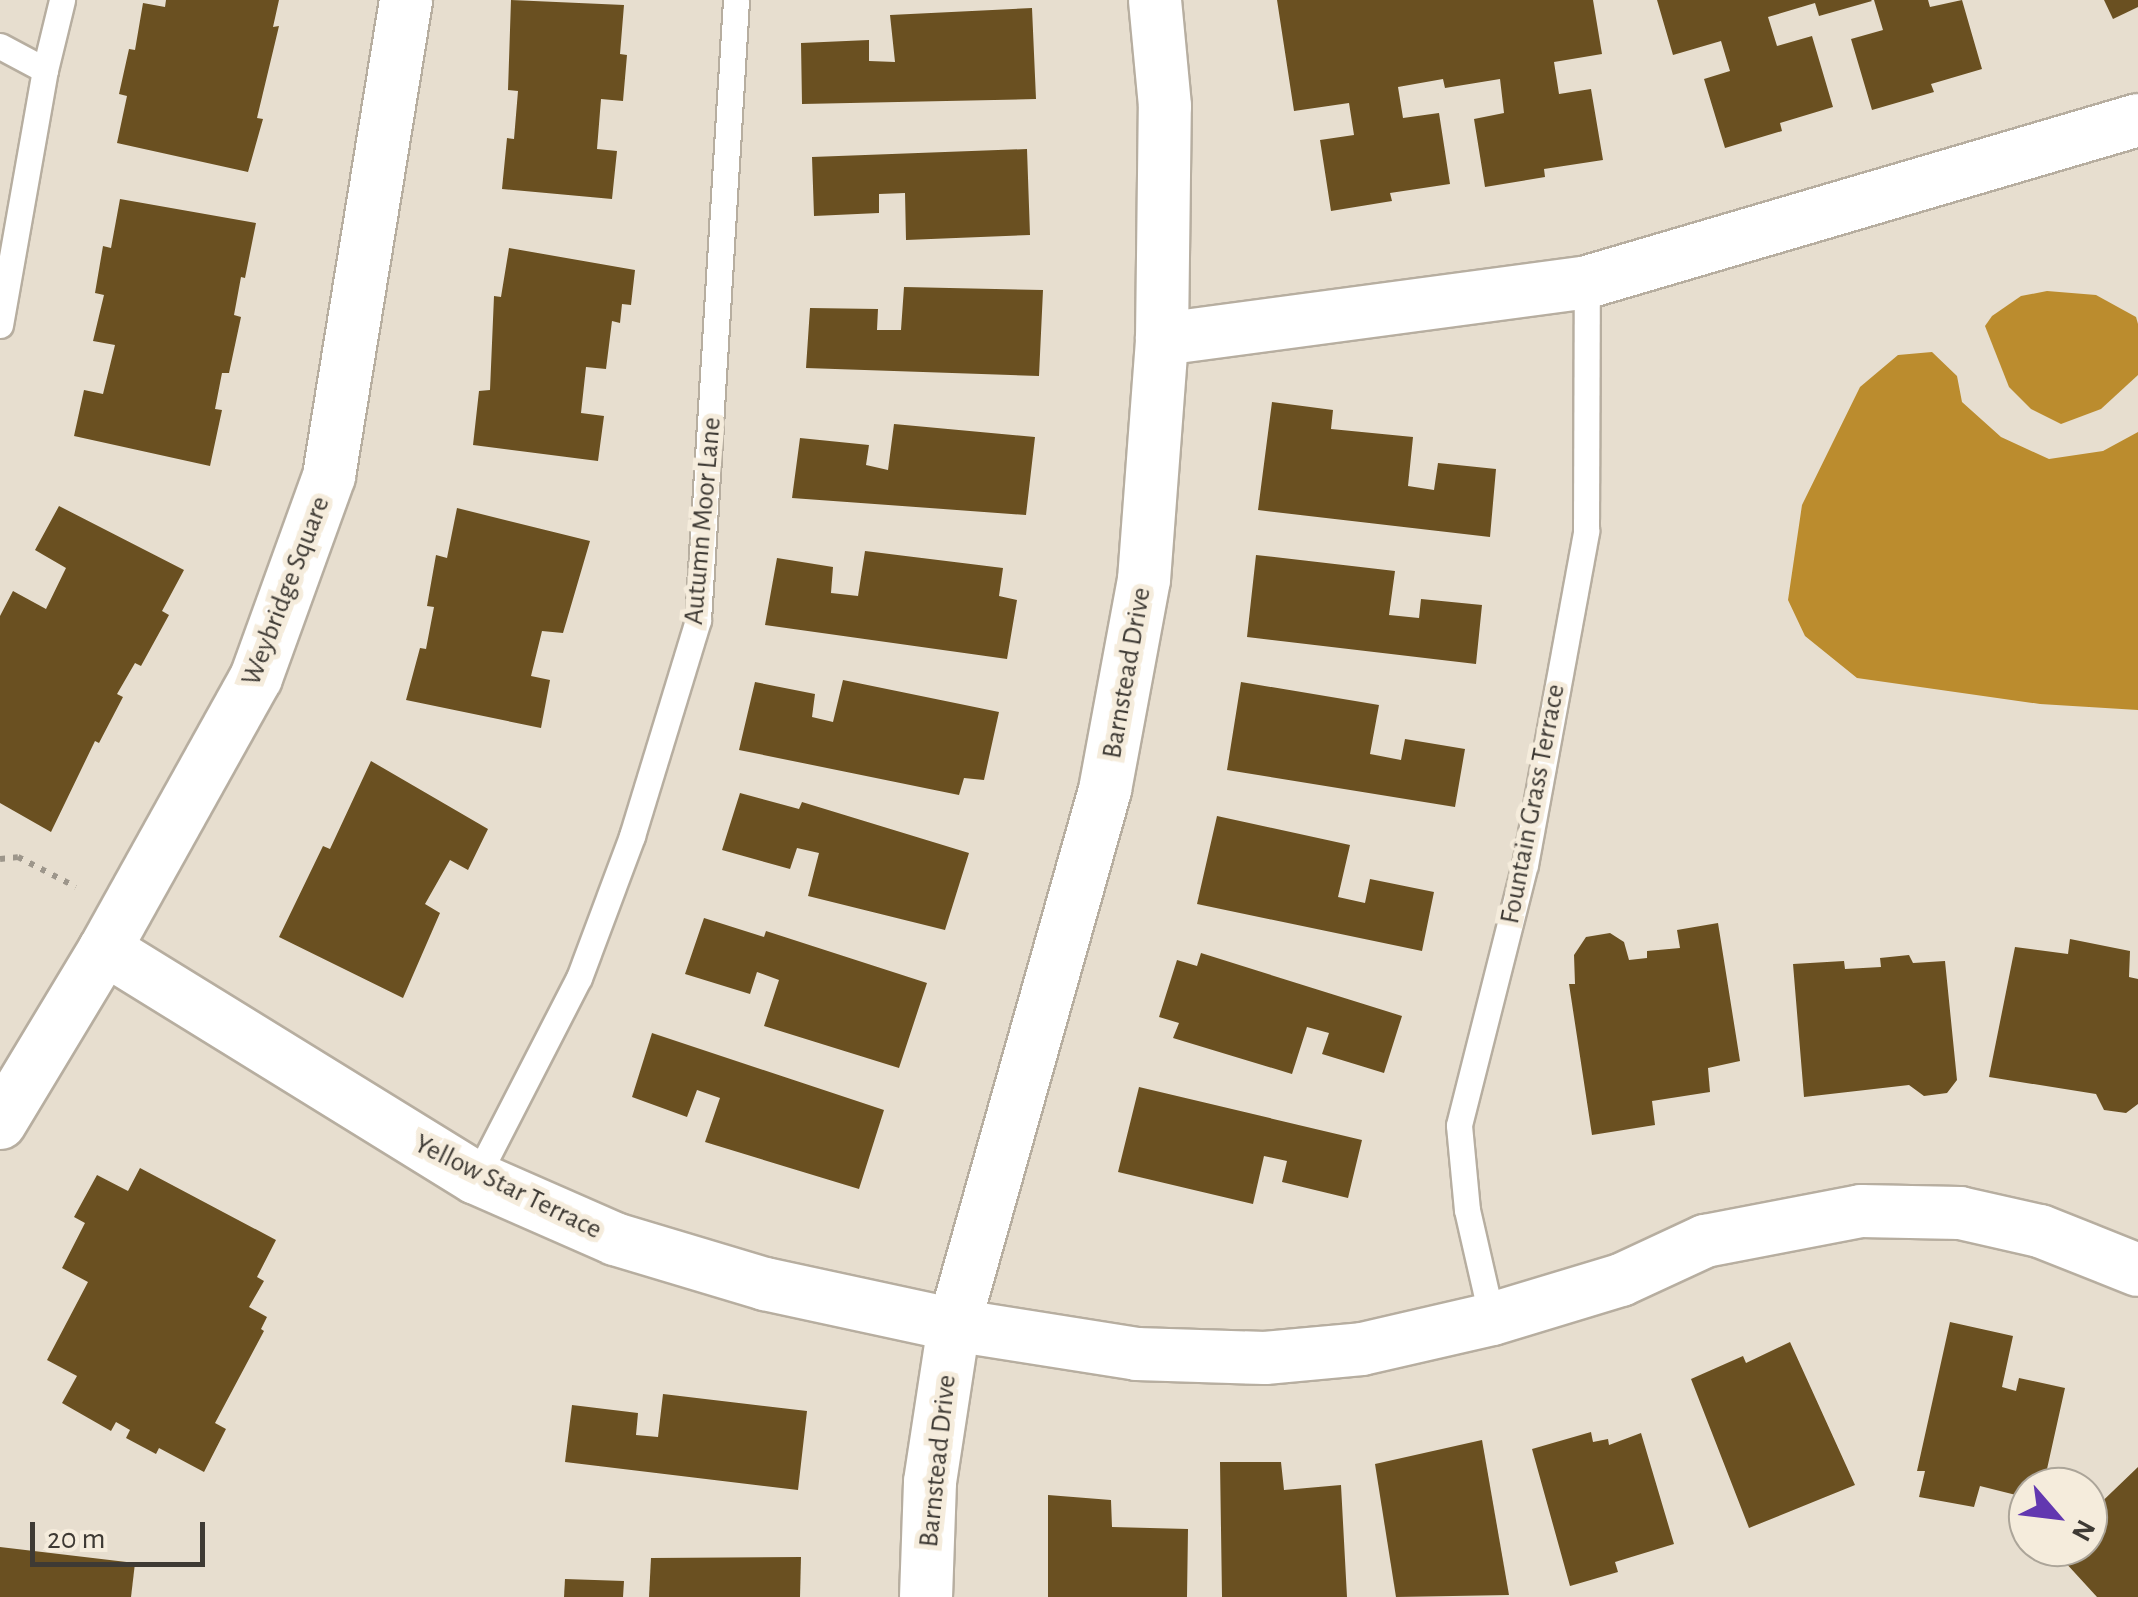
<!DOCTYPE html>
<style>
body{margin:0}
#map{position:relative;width:2138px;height:1597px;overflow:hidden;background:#e7decf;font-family:"Alegreya Sans",sans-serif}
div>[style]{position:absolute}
.water>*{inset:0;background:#bb8c2e}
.building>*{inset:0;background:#6a5021}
.path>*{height:6px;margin-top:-3px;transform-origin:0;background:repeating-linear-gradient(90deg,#9d968b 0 5px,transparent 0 13px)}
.roads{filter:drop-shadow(2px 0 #b7aea0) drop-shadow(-2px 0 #b7aea0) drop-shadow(0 2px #b7aea0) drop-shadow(0 -2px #b7aea0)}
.lane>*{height:25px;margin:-12.5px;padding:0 12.5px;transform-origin:12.5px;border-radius:12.5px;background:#fff}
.street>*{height:52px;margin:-26px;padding:0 26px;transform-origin:26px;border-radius:26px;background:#fff}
span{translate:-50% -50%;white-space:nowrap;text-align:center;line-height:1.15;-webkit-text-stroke:10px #f5ecdc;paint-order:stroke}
.street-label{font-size:28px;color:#3e3a34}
.north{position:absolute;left:2008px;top:1467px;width:100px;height:100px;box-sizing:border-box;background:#f5ecdc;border:2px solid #aca599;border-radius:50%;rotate:118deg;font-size:28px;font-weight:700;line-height:40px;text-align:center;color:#3e3a34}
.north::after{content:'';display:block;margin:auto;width:35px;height:45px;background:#6238b0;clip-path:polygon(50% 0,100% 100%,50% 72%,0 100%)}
.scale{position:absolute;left:30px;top:1522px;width:175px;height:45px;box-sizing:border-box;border:5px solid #3e3a34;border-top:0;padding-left:12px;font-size:30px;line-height:35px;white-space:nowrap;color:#3e3a34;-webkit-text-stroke:8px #f5ecdc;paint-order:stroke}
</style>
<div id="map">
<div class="water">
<div style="clip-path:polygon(2047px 291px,2096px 295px,2136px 317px,2138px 324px,2138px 375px,2101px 409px,2061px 424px,2031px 409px,2009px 387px,1985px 326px,1992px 316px,2021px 296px)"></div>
<div style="clip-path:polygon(1932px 352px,1957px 376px,1962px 402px,2001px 437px,2049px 459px,2103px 451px,2138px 432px,2138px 710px,2040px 704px,1857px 678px,1805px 636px,1788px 600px,1802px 505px,1860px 387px,1898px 355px)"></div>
</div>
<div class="building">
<div style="clip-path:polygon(166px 0,279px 0,273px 27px,279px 26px,257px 118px,263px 119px,248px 172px,117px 143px,127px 96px,119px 94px,129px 49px,135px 50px,143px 3px,165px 7px)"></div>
<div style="clip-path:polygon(511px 0,624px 5px,620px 54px,627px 55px,623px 101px,601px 99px,597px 149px,617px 151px,612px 199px,502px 189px,507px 138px,514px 139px,518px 91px,508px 90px)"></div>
<div style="clip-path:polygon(1277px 0,1593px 0,1602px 54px,1554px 62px,1559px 94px,1591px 89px,1603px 160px,1544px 169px,1545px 177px,1485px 187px,1474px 119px,1504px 113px,1500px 79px,1445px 88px,1443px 79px,1398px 87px,1403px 118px,1439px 113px,1450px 184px,1390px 193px,1392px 201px,1331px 211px,1320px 140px,1354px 135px,1349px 103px,1294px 111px)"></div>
<div style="clip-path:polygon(1657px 0,1871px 0,1872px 1px,1819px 16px,1815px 3px,1768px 17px,1777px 46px,1812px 36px,1833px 107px,1780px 123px,1782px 131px,1725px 148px,1704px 79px,1730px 71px,1721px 41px,1673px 55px)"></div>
<div style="clip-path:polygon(1874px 0,1928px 0,1930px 7px,1962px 0,1982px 69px,1931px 84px,1934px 92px,1872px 110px,1851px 39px,1883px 30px)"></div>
<div style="clip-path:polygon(2104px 0,2138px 0,2138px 7px,2113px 19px)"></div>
<div style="clip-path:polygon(1032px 8px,1036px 99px,802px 104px,801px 43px,869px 40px,869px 61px,895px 62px,890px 15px)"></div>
<div style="clip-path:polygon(1027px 149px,1030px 235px,906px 240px,905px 193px,879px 194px,879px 213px,814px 216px,812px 157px)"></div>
<div style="clip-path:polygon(120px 199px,256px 223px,245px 278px,241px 277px,234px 315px,241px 317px,229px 373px,222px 373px,215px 409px,222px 410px,210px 466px,74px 436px,84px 390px,103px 394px,115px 345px,93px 341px,104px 295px,95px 293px,103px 246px,111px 248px)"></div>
<div style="clip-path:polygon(509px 248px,635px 270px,631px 305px,622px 304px,620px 323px,612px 321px,606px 369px,586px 367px,581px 413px,604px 416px,598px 461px,473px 445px,479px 391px,490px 390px,494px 296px,501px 297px)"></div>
<div style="clip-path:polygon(904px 287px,1043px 290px,1039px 376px,806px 368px,810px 308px,878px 309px,877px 330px,901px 330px)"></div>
<div style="clip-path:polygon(1272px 402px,1333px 410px,1331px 429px,1413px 437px,1408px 486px,1434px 490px,1438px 463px,1496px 469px,1490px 537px,1258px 510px)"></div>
<div style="clip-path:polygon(894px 424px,1035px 437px,1026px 515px,792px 498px,800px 438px,869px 445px,866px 465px,888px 470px)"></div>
<div style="clip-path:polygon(59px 506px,184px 570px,162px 611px,169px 615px,141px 666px,135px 663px,117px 694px,123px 697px,99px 743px,95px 741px,51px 832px,0 803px,0 616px,13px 591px,46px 609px,66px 568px,35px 550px)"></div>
<div style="clip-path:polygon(457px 508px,590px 541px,563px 633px,542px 631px,531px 676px,550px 680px,541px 728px,406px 700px,420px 648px,426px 649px,434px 607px,427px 606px,436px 555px,447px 558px)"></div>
<div style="clip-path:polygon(865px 551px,1003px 568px,999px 596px,1017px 600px,1007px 659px,765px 625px,777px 558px,833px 567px,831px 593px,858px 596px)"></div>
<div style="clip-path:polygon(1256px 555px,1395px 571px,1389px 615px,1419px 618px,1421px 599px,1482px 605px,1476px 664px,1247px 637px)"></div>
<div style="clip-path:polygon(843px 680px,999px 712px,984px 780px,964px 778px,959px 795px,739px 750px,755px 682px,815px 694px,812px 717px,833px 722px)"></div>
<div style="clip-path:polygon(1241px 682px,1379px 705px,1370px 754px,1401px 760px,1405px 739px,1465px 749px,1455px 807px,1227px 770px)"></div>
<div style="clip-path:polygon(371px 761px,488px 829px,468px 870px,450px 860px,425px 904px,440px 913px,403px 998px,279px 937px,323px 846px,330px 849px)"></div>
<div style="clip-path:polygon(740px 793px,799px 809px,802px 802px,969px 853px,945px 930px,808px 896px,819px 853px,797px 848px,790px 869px,722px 850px)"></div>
<div style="clip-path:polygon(1217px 816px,1350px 845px,1338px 897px,1365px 903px,1370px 879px,1434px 892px,1422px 951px,1197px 904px)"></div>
<div style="clip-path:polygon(704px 918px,764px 937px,766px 931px,927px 983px,899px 1068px,764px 1026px,779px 980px,757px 972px,750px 994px,685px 974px)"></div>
<div style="clip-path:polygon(1718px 923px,1740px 1061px,1708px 1068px,1710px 1092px,1652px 1101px,1655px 1125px,1592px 1135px,1569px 984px,1575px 984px,1574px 955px,1586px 937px,1610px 933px,1624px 942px,1629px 960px,1647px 958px,1647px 951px,1680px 948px,1677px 930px)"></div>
<div style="clip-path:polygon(2070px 939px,2130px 951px,2129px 977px,2138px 979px,2138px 1104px,2126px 1113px,2104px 1110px,2096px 1094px,1989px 1077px,2015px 947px,2068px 954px)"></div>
<div style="clip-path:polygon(1201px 953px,1402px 1016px,1384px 1073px,1322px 1054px,1329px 1033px,1307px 1027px,1292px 1074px,1173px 1038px,1179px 1023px,1159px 1017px,1177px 960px,1197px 966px)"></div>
<div style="clip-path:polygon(1909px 955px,1913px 963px,1945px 961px,1957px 1080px,1947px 1093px,1924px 1096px,1909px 1085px,1804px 1097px,1793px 964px,1844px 961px,1845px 969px,1881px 967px,1880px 958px)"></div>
<div style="clip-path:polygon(652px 1033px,884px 1110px,859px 1189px,705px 1142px,720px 1098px,697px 1090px,687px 1117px,632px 1097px)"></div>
<div style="clip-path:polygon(1139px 1087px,1362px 1140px,1348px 1198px,1282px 1182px,1287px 1161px,1264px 1156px,1253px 1204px,1118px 1172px)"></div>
<div style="clip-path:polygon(140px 1168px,276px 1240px,257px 1277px,264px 1281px,249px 1307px,267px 1317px,261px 1329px,264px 1331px,215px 1423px,226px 1429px,204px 1472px,159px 1448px,156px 1454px,126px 1438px,130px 1430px,116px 1422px,111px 1431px,62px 1403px,77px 1376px,47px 1360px,88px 1282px,62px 1268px,85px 1223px,74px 1217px,97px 1175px,128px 1191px)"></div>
<div style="clip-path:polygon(1950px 1322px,2013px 1336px,2002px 1387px,2016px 1391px,2019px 1378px,2065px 1388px,2043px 1487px,2028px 1487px,2028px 1498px,1980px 1486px,1974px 1507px,1919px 1497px,1925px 1471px,1917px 1471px)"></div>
<div style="clip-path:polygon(1790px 1342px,1855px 1485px,1749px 1528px,1691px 1379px,1743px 1356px,1746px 1363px)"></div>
<div style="clip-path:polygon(663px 1394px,807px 1411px,798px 1490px,565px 1462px,572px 1405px,638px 1413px,636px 1435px,658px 1437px)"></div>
<div style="clip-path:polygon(1591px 1432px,1593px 1442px,1608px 1439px,1609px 1445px,1641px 1433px,1674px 1544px,1615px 1562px,1618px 1572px,1570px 1586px,1532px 1449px)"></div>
<div style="clip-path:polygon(1482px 1440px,1509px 1595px,1396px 1597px,1375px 1464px)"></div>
<div style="clip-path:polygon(1220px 1462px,1281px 1462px,1284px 1490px,1341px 1485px,1347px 1597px,1222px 1597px)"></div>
<div style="clip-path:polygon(2138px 1467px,2138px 1597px,2097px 1597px,2053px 1549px,2088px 1547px,2088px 1515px)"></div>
<div style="clip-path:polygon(1048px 1495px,1111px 1500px,1112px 1527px,1188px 1529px,1187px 1597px,1048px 1597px)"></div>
<div style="clip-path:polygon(0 1547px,135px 1563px,131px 1597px,0 1597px)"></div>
<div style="clip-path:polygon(801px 1557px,800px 1597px,649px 1597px,651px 1558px)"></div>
<div style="clip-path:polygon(565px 1579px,624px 1581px,623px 1597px,564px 1597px)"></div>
</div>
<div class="path">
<div style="left:0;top:859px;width:18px;rotate:-6deg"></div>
<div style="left:18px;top:857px;width:65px;rotate:27.3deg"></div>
</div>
<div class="roads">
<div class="lane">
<div style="left:0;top:46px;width:51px;rotate:28.1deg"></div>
<div style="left:45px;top:70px;width:72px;rotate:-76.3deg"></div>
<div style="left:0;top:325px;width:259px;rotate:-80deg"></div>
<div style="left:476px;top:1178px;width:225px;rotate:-62.8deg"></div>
<div style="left:579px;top:978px;width:152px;rotate:-69.5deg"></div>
<div style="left:632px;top:836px;width:226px;rotate:-73deg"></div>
<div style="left:698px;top:620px;width:621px;rotate:-86.49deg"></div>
<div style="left:1492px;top:1319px;width:112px;rotate:-102.9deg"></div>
<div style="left:1467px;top:1210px;width:85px;rotate:-95.4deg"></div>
<div style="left:1459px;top:1125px;width:268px;rotate:-75.8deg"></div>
<div style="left:1525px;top:865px;width:340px;rotate:-79.6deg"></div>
<div style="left:1586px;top:531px;width:249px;rotate:-89.8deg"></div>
</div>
<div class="street">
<div style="left:1162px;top:339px;width:429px;rotate:-7.6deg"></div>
<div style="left:1587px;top:282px;width:574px;rotate:-16.38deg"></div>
<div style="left:105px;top:949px;width:436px;rotate:31.7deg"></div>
<div style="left:476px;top:1178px;width:152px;rotate:23.7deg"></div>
<div style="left:615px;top:1239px;width:157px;rotate:16.7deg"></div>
<div style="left:765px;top:1284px;width:193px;rotate:12.2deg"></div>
<div style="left:954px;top:1325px;width:185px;rotate:9deg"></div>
<div style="left:1137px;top:1354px;width:128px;rotate:1.8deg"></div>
<div style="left:1265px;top:1358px;width:97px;rotate:-5.3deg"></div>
<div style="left:1362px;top:1349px;width:133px;rotate:-13deg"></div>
<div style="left:1492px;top:1319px;width:135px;rotate:-16.8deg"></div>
<div style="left:1621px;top:1280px;width:93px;rotate:-24.9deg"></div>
<div style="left:1705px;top:1241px;width:159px;rotate:-10.9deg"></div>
<div style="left:1861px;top:1211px;width:99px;rotate:1.2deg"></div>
<div style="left:1960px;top:1213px;width:82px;rotate:12.7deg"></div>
<div style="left:2040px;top:1231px;width:105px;rotate:21.7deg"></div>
<div style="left:0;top:1123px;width:203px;rotate:-58.9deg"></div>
<div style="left:105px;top:949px;width:310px;rotate:-60.9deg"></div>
<div style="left:256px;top:678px;width:215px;rotate:-70.1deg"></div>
<div style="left:329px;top:476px;width:482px;rotate:-80.8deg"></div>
<div style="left:926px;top:1597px;width:115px;rotate:-88deg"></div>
<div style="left:930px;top:1482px;width:159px;rotate:-81.3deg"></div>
<div style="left:954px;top:1325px;width:556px;rotate:-74.24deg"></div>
<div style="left:1105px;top:790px;width:214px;rotate:-79.5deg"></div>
<div style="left:1144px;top:580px;width:242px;rotate:-85.7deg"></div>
<div style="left:1162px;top:339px;width:233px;rotate:-89.3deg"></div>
<div style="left:1165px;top:106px;width:106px;rotate:-95.4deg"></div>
</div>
</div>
<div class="street-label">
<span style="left:703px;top:521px;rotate:-85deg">Autumn Moor Lane</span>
<span style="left:286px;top:591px;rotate:-69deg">Weybridge Square</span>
<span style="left:1127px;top:673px;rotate:-80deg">Barnstead Drive</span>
<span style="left:1533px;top:804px;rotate:-79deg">Fountain Grass Terrace</span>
<span style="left:508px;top:1187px;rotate:26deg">Yellow Star Terrace</span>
<span style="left:938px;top:1461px;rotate:-84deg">Barnstead Drive</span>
</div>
<div class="north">N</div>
<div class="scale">20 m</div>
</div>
